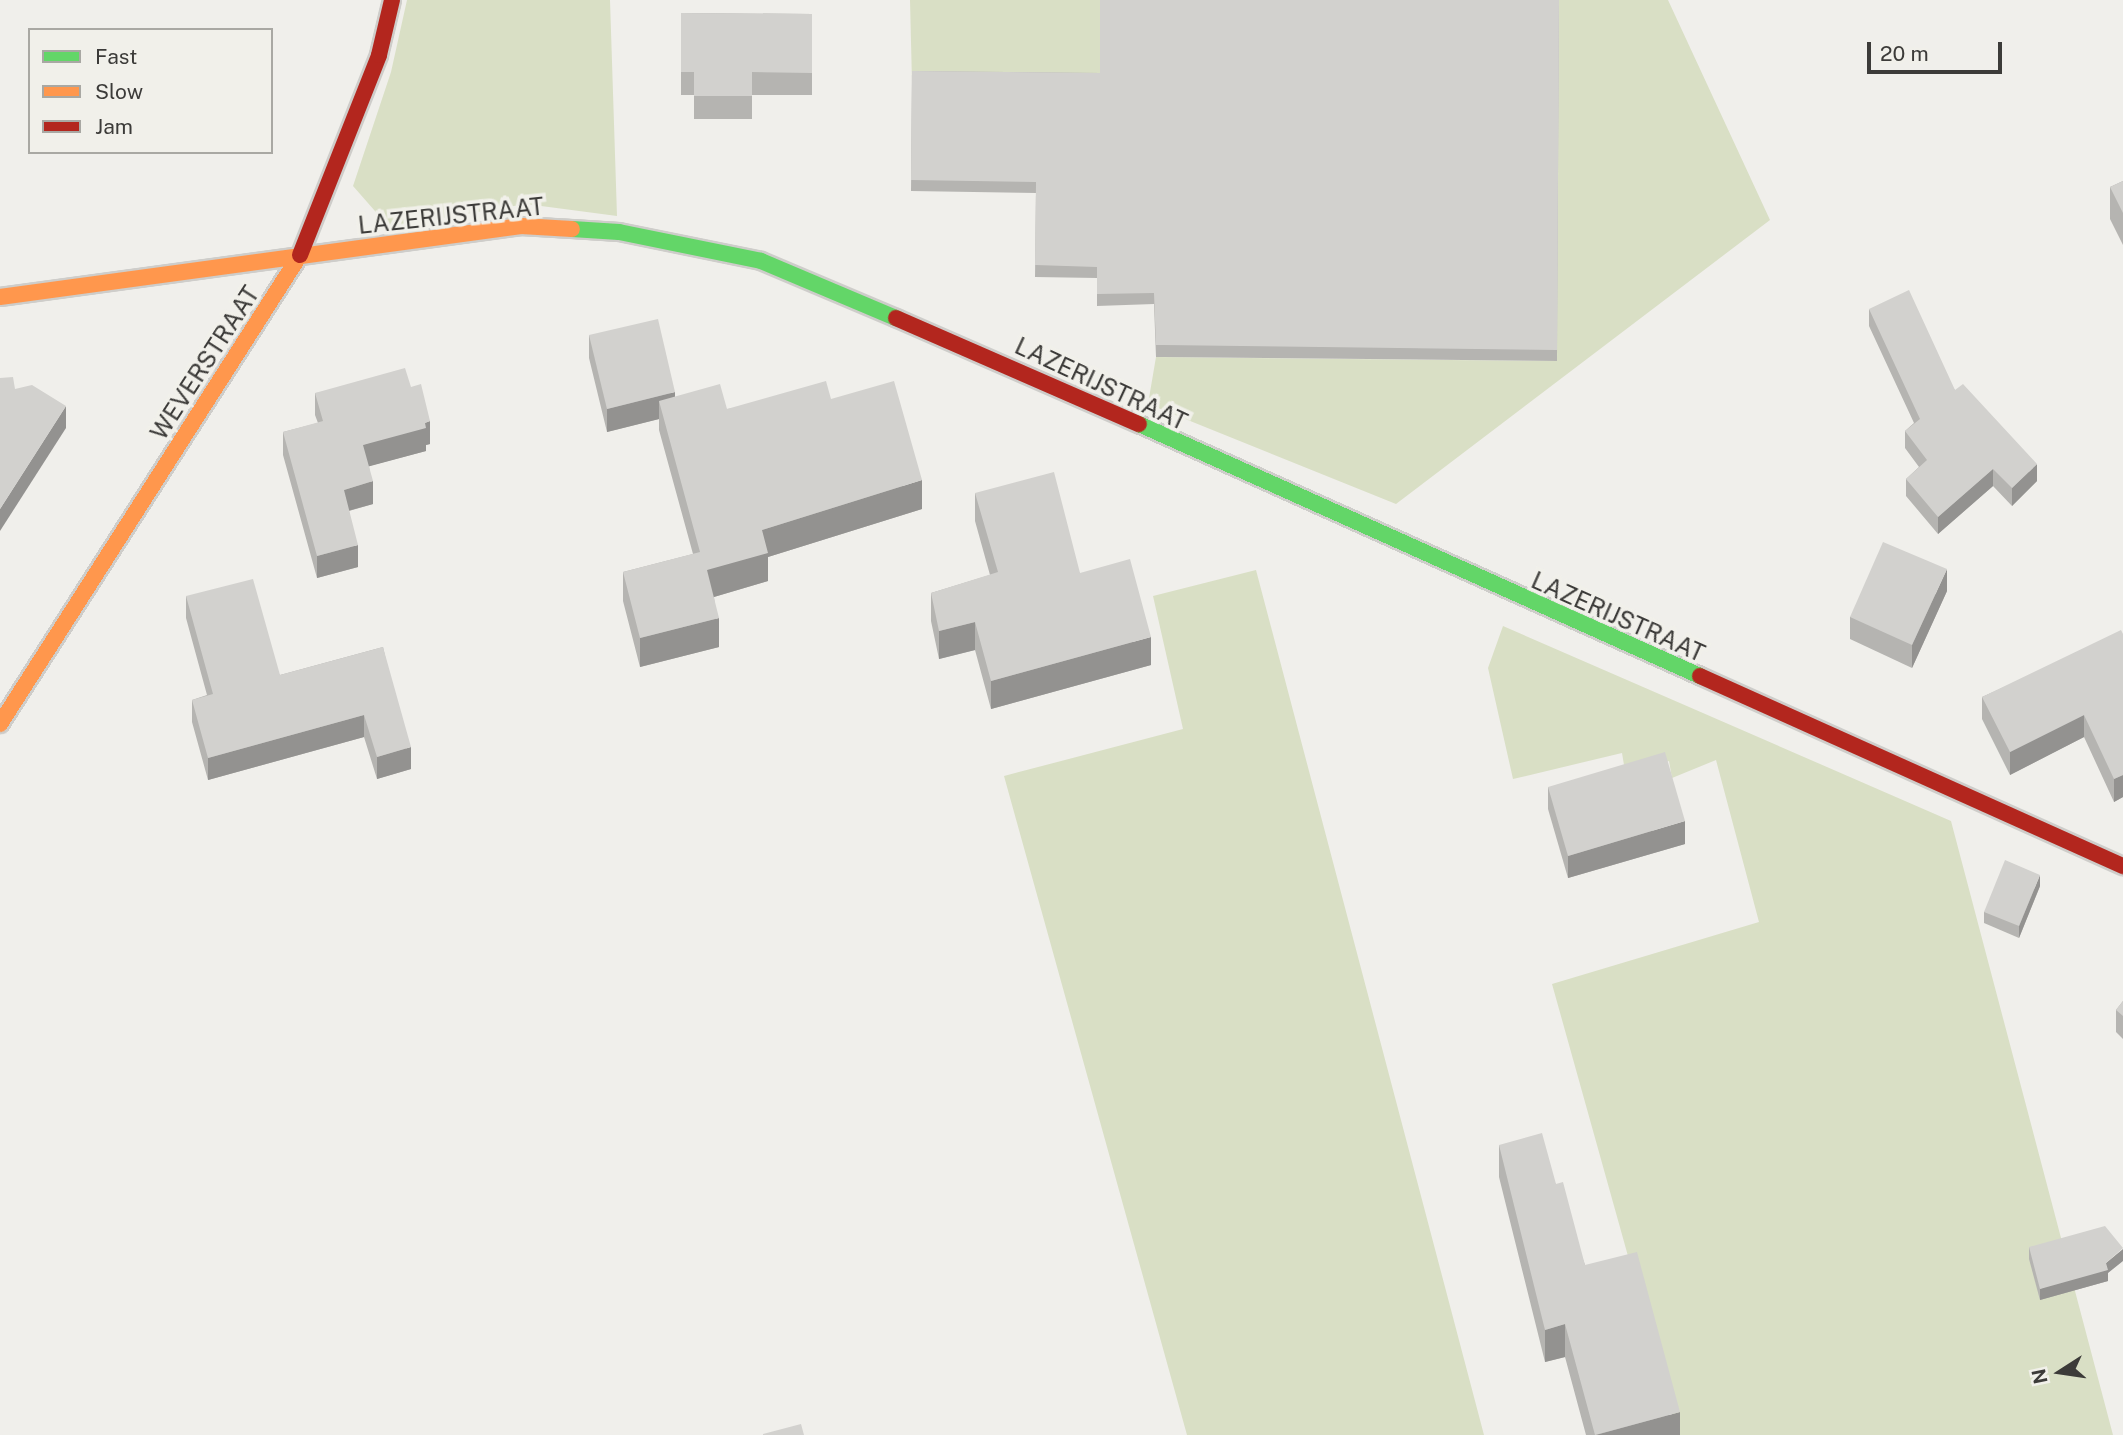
<!DOCTYPE html>
<style>
body{margin:0}
#map{position:relative;width:2123px;height:1435px;overflow:hidden;background:#f0efeb;font-family:"Public Sans",sans-serif}
div>[style]{position:absolute}
.green>*{inset:0;background:#d9dfc5}
.roads{filter:drop-shadow(2px 0 #cecdca) drop-shadow(-2px 0 #cecdca) drop-shadow(0 2px #cecdca) drop-shadow(0 -2px #cecdca)}
.fast>*{height:16px;margin:-8px;padding:0 8px;transform-origin:8px;border-radius:8px;background:#63d668}
.slow>*{height:16px;margin:-8px;padding:0 8px;transform-origin:8px;border-radius:8px;background:#ff974d}
.jam>*{height:16px;margin:-8px;padding:0 8px;transform-origin:8px;border-radius:8px;background:#b3261e}
.wall>*{inset:0;background:#b5b4b1}
.shaded-wall>*{inset:0;background:#939290}
.building>*{inset:0;background:#d2d1ce}
span{translate:-50% -50%;white-space:nowrap;text-align:center;line-height:1.15;-webkit-text-stroke:7px #f1f0ea;paint-order:stroke}
.street-label{font-size:24px;color:#3c3b39}
.legend{position:absolute;left:28px;top:28px;width:245px;height:126px;box-sizing:border-box;background:#f1f0ea;border:2px solid #a9a8a3;margin:0;padding:9px 12px;list-style:none;font-size:21px;color:#3c3b39}
.legend li{display:flex;align-items:center;gap:14px;height:35px}
.legend b{width:35px;border:2px solid #a9a8a3}
.north{position:absolute;left:2025px;top:1337px;width:70px;height:70px;-webkit-text-stroke:5px #f1f0ea;paint-order:stroke;rotate:258deg;font-size:19px;font-weight:700;line-height:28px;text-align:center;color:#3c3b39}
.north::after{content:'';display:block;margin:auto;width:24px;height:32px;background:#3c3b39;clip-path:polygon(50% 0,100% 100%,50% 72%,0 100%)}
.scale{position:absolute;left:1867px;top:42px;width:135px;height:32px;box-sizing:border-box;border:4px solid #3c3b39;border-top:0;padding-left:9px;font-size:21px;line-height:24px;white-space:nowrap;color:#3c3b39;-webkit-text-stroke:5px #f1f0ea;paint-order:stroke}
</style>
<div id="map">
<div class="green">
<div style="clip-path:polygon(407px 0,610px 0,617px 216px,526px 204px,389px 227px,353px 186px,391px 72px)"></div>
<div style="clip-path:polygon(910px 0,1100px 0,1100px 85px,912px 83px)"></div>
<div style="clip-path:polygon(1559px 0,1668px 0,1770px 220px,1396px 504px,1148px 404px,1156px 357px,1557px 361px)"></div>
<div style="clip-path:polygon(1256px 570px,1484px 1435px,1187px 1435px,1004px 776px,1183px 729px,1153px 596px)"></div>
<div style="clip-path:polygon(1503px 626px,1951px 821px,2113px 1435px,1678px 1435px,1552px 984px,1759px 922px,1716px 760px,1672px 778px,1669px 761px,1626px 777px,1622px 753px,1513px 779px,1488px 668px)"></div>
</div>
<div class="roads">
<div class="fast">
<div style="left:572px;top:229px;width:47px;rotate:3.7deg"></div>
<div style="left:619px;top:232px;width:145px;rotate:11.5deg"></div>
<div style="left:761px;top:261px;width:147px;rotate:22.9deg"></div>
<div style="left:1139px;top:424px;width:615px;rotate:24.19deg"></div>
</div>
<div class="slow">
<div style="left:0;top:297px;width:526px;rotate:-7.76deg"></div>
<div style="left:521px;top:226px;width:51px;rotate:3.4deg"></div>
<div style="left:0;top:724px;width:557px;rotate:-57.39deg"></div>
</div>
<div class="jam">
<div style="left:300px;top:255px;width:215px;rotate:-68.4deg"></div>
<div style="left:379px;top:55px;width:57px;rotate:-76.7deg"></div>
<div style="left:896px;top:318px;width:265px;rotate:23.6deg"></div>
<div style="left:1700px;top:676px;width:464px;rotate:24.2deg"></div>
</div>
</div>
<div class="wall">
<div style="clip-path:polygon(1559px 0,1557px 361px,1156px 357px,1154px 304px,1097px 306px,1097px 278px,1035px 277px,1036px 193px,911px 191px,912px 71px,1100px 73px)"></div>
<div style="clip-path:polygon(681px 13px,812px 14px,812px 95px,752px 95px,752px 119px,694px 119px,694px 95px,681px 95px)"></div>
<div style="clip-path:polygon(2123px 181px,2123px 245px,2110px 219px,2110px 187px)"></div>
<div style="clip-path:polygon(1869px 309px,1955px 390px,2037px 481px,2012px 506px,1993px 486px,1938px 534px,1906px 496px,1906px 479px,1919px 467px,1905px 448px,1905px 431px,1914px 423px,1869px 326px)"></div>
<div style="clip-path:polygon(589px 335px,675px 397px,727px 409px,831px 399px,922px 509px,768px 557px,768px 581px,714px 597px,719px 647px,640px 667px,623px 601px,623px 572px,693px 554px,659px 430px,659px 419px,607px 432px,589px 358px)"></div>
<div style="clip-path:polygon(411px 387px,430px 444px,426px 445px,426px 451px,369px 466px,373px 504px,349px 511px,358px 567px,317px 578px,283px 455px,283px 432px,318px 423px,315px 415px,315px 393px)"></div>
<div style="clip-path:polygon(975px 493px,1080px 573px,1151px 665px,991px 709px,975px 650px,939px 659px,931px 621px,931px 593px,990px 575px,975px 521px)"></div>
<div style="clip-path:polygon(1947px 591px,1912px 668px,1850px 639px,1850px 617px)"></div>
<div style="clip-path:polygon(186px 596px,280px 675px,383px 647px,411px 769px,377px 779px,364px 737px,208px 780px,192px 722px,192px 700px,207px 695px,186px 618px)"></div>
<div style="clip-path:polygon(2123px 634px,2123px 797px,2114px 802px,2084px 737px,2010px 775px,1982px 719px,1982px 697px)"></div>
<div style="clip-path:polygon(1548px 787px,1685px 844px,1568px 878px,1548px 809px)"></div>
<div style="clip-path:polygon(2040px 886px,2019px 938px,1984px 923px,1984px 912px)"></div>
<div style="clip-path:polygon(2123px 1001px,2123px 1039px,2116px 1032px,2116px 1010px)"></div>
<div style="clip-path:polygon(1499px 1145px,1556px 1184px,1585px 1265px,1680px 1435px,1586px 1435px,1565px 1357px,1545px 1362px,1499px 1177px)"></div>
<div style="clip-path:polygon(2029px 1247px,2108px 1273px,2108px 1281px,2040px 1300px,2029px 1259px)"></div>
</div>
<div class="shaded-wall">
<div style="clip-path:polygon(675px 392px,675px 415px,659px 401px,659px 419px,607px 432px,607px 409px)"></div>
<div style="clip-path:polygon(66px 406px,66px 428px,0 531px,0 509px)"></div>
<div style="clip-path:polygon(430px 421px,430px 444px,426px 445px,426px 451px,363px 468px,363px 445px)"></div>
<div style="clip-path:polygon(2037px 464px,2037px 481px,2012px 506px,2012px 488px)"></div>
<div style="clip-path:polygon(1993px 469px,1993px 486px,1938px 534px,1938px 517px)"></div>
<div style="clip-path:polygon(922px 480px,922px 509px,768px 557px,768px 581px,707px 599px,707px 570px,762px 530px)"></div>
<div style="clip-path:polygon(373px 481px,373px 504px,344px 512px,344px 490px)"></div>
<div style="clip-path:polygon(358px 545px,358px 567px,317px 578px,317px 556px)"></div>
<div style="clip-path:polygon(1947px 569px,1947px 591px,1912px 668px,1912px 645px)"></div>
<div style="clip-path:polygon(719px 618px,719px 647px,640px 667px,640px 638px)"></div>
<div style="clip-path:polygon(975px 622px,975px 650px,939px 659px,939px 631px)"></div>
<div style="clip-path:polygon(1151px 637px,1151px 665px,991px 709px,991px 681px)"></div>
<div style="clip-path:polygon(364px 715px,364px 737px,208px 780px,208px 758px)"></div>
<div style="clip-path:polygon(2084px 715px,2084px 737px,2010px 775px,2010px 752px)"></div>
<div style="clip-path:polygon(411px 747px,411px 769px,377px 779px,377px 757px)"></div>
<div style="clip-path:polygon(2123px 775px,2123px 797px,2114px 802px,2114px 779px)"></div>
<div style="clip-path:polygon(1685px 821px,1685px 844px,1568px 878px,1568px 856px)"></div>
<div style="clip-path:polygon(2040px 875px,2040px 886px,2019px 938px,2019px 926px)"></div>
<div style="clip-path:polygon(2123px 1249px,2123px 1261px,2108px 1273px,2108px 1281px,2040px 1300px,2040px 1289px,2106px 1263px)"></div>
<div style="clip-path:polygon(1565px 1324px,1565px 1357px,1545px 1362px,1545px 1330px)"></div>
<div style="clip-path:polygon(1680px 1412px,1680px 1435px,1596px 1435px)"></div>
</div>
<div class="building">
<div style="clip-path:polygon(1100px 0,1559px 0,1557px 350px,1156px 345px,1154px 293px,1097px 294px,1097px 267px,1035px 265px,1036px 182px,911px 180px,912px 71px,1100px 73px)"></div>
<div style="clip-path:polygon(681px 13px,812px 14px,812px 73px,752px 72px,752px 96px,694px 96px,694px 72px,681px 72px)"></div>
<div style="clip-path:polygon(2123px 181px,2123px 213px,2110px 187px)"></div>
<div style="clip-path:polygon(1909px 290px,1955px 390px,1963px 384px,2037px 464px,2012px 488px,1993px 469px,1938px 517px,1906px 479px,1927px 460px,1905px 431px,1920px 419px,1869px 309px)"></div>
<div style="clip-path:polygon(658px 319px,675px 392px,607px 409px,589px 335px)"></div>
<div style="clip-path:polygon(405px 368px,411px 387px,421px 384px,430px 421px,425px 423px,426px 428px,363px 445px,373px 481px,344px 490px,358px 545px,317px 556px,283px 432px,323px 421px,315px 393px)"></div>
<div style="clip-path:polygon(13px 377px,15px 389px,32px 385px,66px 406px,0 509px,0 378px)"></div>
<div style="clip-path:polygon(826px 381px,831px 399px,894px 381px,922px 480px,762px 530px,768px 553px,707px 570px,719px 618px,640px 638px,623px 572px,700px 552px,659px 401px,720px 384px,727px 409px)"></div>
<div style="clip-path:polygon(1054px 472px,1080px 573px,1130px 559px,1151px 637px,991px 681px,975px 622px,939px 631px,931px 593px,998px 572px,975px 493px)"></div>
<div style="clip-path:polygon(1883px 542px,1947px 569px,1912px 645px,1850px 617px)"></div>
<div style="clip-path:polygon(253px 579px,280px 675px,383px 647px,411px 747px,377px 757px,364px 715px,208px 758px,192px 700px,213px 694px,186px 596px)"></div>
<div style="clip-path:polygon(2121px 630px,2123px 634px,2123px 775px,2114px 779px,2084px 715px,2010px 752px,1982px 697px)"></div>
<div style="clip-path:polygon(1665px 752px,1685px 821px,1568px 856px,1548px 787px)"></div>
<div style="clip-path:polygon(2005px 860px,2040px 875px,2019px 926px,1984px 912px)"></div>
<div style="clip-path:polygon(2123px 1001px,2123px 1016px,2116px 1010px)"></div>
<div style="clip-path:polygon(1542px 1133px,1556px 1184px,1563px 1182px,1585px 1265px,1637px 1252px,1680px 1412px,1595px 1435px,1565px 1324px,1545px 1330px,1499px 1145px)"></div>
<div style="clip-path:polygon(2105px 1226px,2123px 1248px,2106px 1263px,2108px 1270px,2040px 1289px,2029px 1247px)"></div>
<div style="clip-path:polygon(801px 1424px,804px 1435px,763px 1435px,763px 1434px)"></div>
</div>
<div class="street-label">
<span style="left:451px;top:216px;rotate:-6deg">LAZERIJSTRAAT</span>
<span style="left:205px;top:363px;rotate:-57deg">WEVERSTRAAT</span>
<span style="left:1101px;top:384px;rotate:25deg">LAZERIJSTRAAT</span>
<span style="left:1618px;top:617px;rotate:24deg">LAZERIJSTRAAT</span>
</div>
<ul class="legend">
<li><b style="height:9px;background:#63d668"></b>Fast</li>
<li><b style="height:9px;background:#ff974d"></b>Slow</li>
<li><b style="height:9px;background:#b3261e"></b>Jam</li>
</ul>
<div class="north">N</div>
<div class="scale">20 m</div>
</div>
